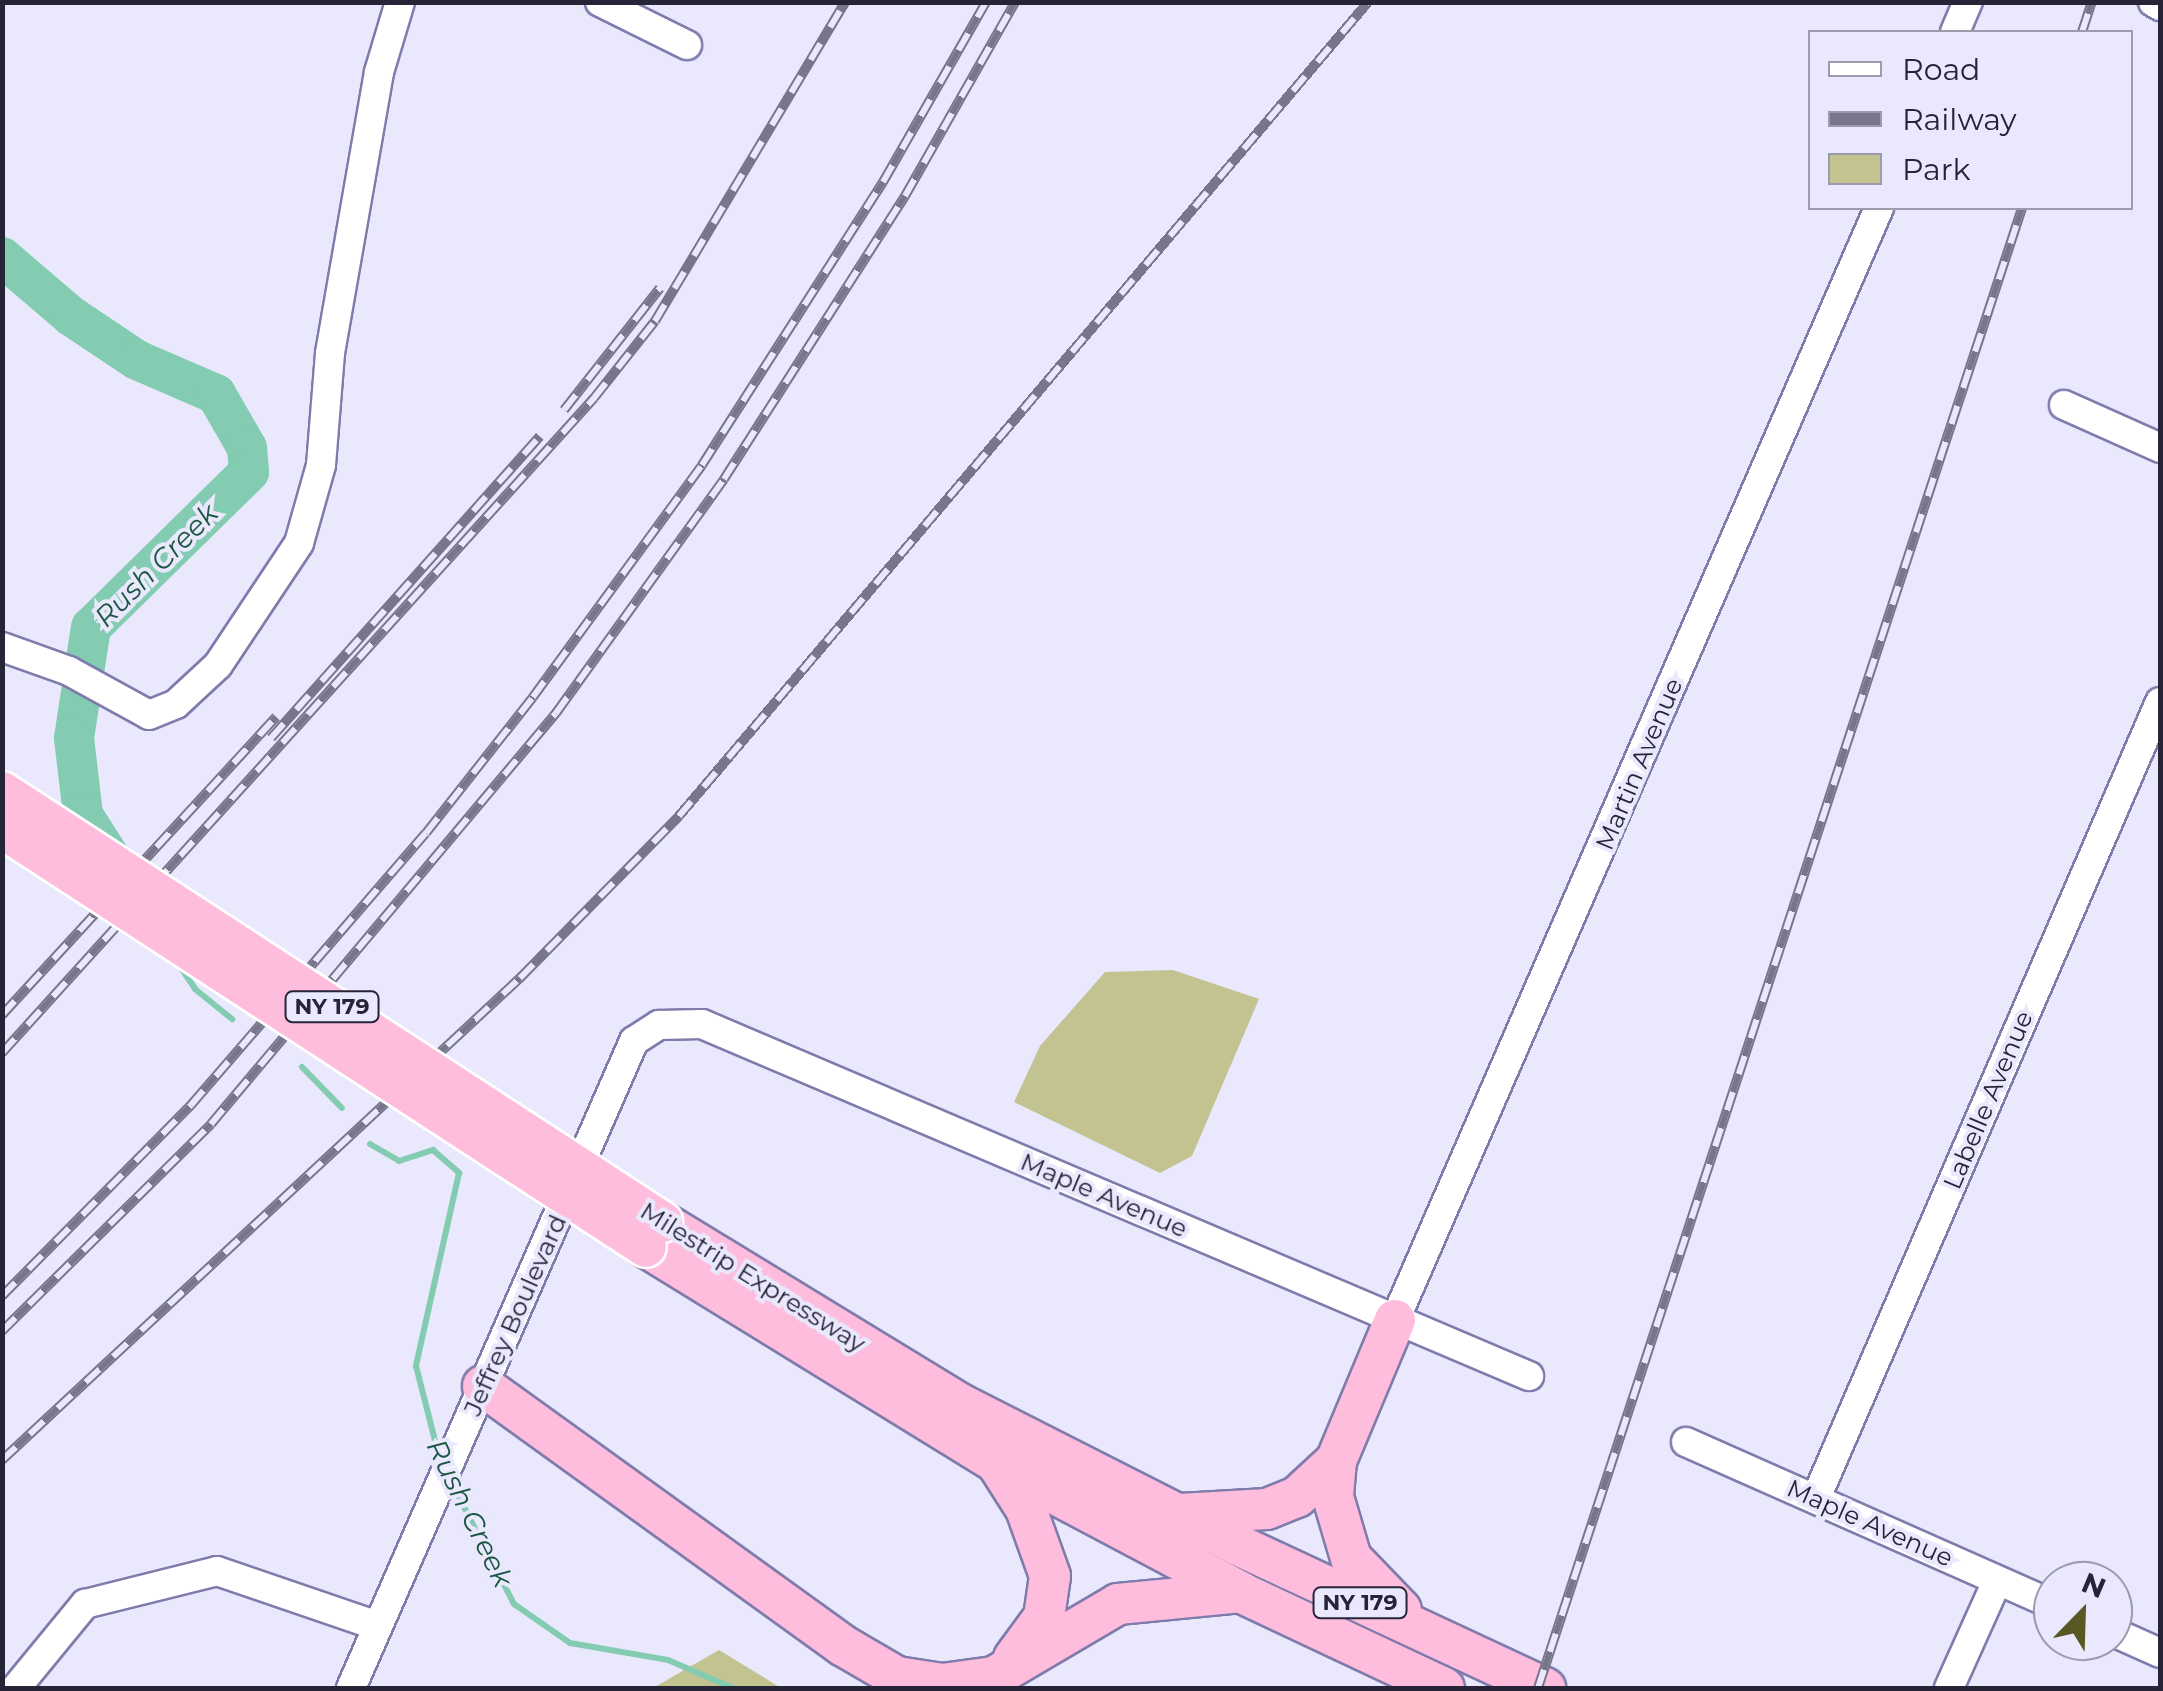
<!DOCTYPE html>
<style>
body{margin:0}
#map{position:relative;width:2163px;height:1691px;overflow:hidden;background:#e9e8fd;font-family:Montserrat,sans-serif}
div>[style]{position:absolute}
.green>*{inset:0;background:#c3c392}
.stream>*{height:6px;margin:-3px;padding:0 3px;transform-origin:3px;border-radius:3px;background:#83ccb1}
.river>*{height:40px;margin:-20px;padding:0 20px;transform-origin:20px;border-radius:20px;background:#83ccb1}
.roads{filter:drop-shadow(2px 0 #7f7bab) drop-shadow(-2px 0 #7f7bab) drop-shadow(0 2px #7f7bab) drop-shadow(0 -2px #7f7bab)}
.minor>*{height:28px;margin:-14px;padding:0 14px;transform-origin:14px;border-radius:14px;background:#fff}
.highway>*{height:40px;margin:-20px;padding:0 20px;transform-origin:20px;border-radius:20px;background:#febddc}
.rail>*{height:10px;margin-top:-5px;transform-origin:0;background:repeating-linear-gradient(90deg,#e9e8fd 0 19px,#78768a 0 38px);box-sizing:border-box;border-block:2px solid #78768a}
.bridges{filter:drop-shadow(2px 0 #fff) drop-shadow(-2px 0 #fff) drop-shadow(0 2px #fff) drop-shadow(0 -2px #fff)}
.highway-bridge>*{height:40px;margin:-20px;padding:0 20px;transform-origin:20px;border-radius:20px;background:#febddc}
span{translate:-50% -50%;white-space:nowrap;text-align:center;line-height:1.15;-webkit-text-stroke:8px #e9e8fd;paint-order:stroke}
.shield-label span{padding:2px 8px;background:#e9e8fd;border:2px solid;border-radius:8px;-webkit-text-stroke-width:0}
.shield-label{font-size:22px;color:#262437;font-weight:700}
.street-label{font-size:25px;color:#262437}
.water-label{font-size:28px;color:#1c5744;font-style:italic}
.frame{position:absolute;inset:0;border:5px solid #262437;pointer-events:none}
.legend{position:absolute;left:1808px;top:30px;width:325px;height:180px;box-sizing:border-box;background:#e9e8fd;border:2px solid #9b9aae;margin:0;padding:12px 18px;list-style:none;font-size:30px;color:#262437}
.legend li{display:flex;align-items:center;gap:20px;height:50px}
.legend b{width:50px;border:2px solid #9b9aae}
.north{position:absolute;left:2033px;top:1561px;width:100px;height:100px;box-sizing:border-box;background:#e9e8fd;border:2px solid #9b9aae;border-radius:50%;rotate:23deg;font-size:28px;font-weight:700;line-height:40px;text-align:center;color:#262437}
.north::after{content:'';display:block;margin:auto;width:35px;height:45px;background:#595825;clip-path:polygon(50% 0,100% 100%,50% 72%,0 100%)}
</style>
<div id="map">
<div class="green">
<div style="clip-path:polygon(1173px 970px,1259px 999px,1192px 1156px,1160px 1173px,1014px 1102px,1040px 1046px,1105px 972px)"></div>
<div style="clip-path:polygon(719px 1650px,781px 1688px,653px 1688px)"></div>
</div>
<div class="stream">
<div style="left:179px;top:965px;width:29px;rotate:56deg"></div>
<div style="left:195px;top:989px;width:48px;rotate:39deg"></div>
<div style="left:302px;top:1067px;width:57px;rotate:45.7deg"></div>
<div style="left:370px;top:1144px;width:34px;rotate:30deg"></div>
<div style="left:399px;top:1161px;width:36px;rotate:-18deg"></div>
<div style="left:433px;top:1150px;width:35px;rotate:41deg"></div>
<div style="left:459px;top:1173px;width:198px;rotate:102.6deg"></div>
<div style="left:416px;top:1366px;width:97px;rotate:75.7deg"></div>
<div style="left:450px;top:1480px;width:140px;rotate:62.7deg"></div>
<div style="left:514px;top:1604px;width:68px;rotate:34.9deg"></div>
<div style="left:570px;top:1643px;width:99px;rotate:9.8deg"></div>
<div style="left:668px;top:1660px;width:71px;rotate:23.3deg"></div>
</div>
<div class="river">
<div style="left:2px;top:257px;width:91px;rotate:40.5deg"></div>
<div style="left:71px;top:316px;width:79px;rotate:33.7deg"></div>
<div style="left:137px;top:360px;width:86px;rotate:23.3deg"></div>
<div style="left:216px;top:394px;width:62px;rotate:60.1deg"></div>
<div style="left:247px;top:448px;width:24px;rotate:85deg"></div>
<div style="left:249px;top:472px;width:221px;rotate:135.5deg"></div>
<div style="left:91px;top:627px;width:112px;rotate:98.7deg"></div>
<div style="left:74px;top:738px;width:78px;rotate:83.3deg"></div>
<div style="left:83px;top:815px;width:52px;rotate:57.5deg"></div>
</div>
<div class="roads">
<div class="minor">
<div style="left:600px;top:2px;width:97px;rotate:26.3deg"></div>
<div style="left:2153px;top:2px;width:8px;rotate:30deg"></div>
<div style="left:1955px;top:32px;width:33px;rotate:-67deg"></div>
<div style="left:2064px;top:405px;width:105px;rotate:24.1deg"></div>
<div style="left:2px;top:647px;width:71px;rotate:19.7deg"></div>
<div style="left:69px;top:671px;width:91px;rotate:28.8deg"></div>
<div style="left:149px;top:715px;width:29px;rotate:-22deg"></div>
<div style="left:176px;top:704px;width:57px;rotate:-42.9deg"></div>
<div style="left:218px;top:665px;width:146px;rotate:-56.4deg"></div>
<div style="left:299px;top:543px;width:81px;rotate:-74.2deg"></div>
<div style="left:321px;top:465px;width:112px;rotate:-85.4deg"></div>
<div style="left:330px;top:353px;width:285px;rotate:-80.1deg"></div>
<div style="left:379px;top:72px;width:73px;rotate:-73.3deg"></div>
<div style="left:1395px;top:1320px;width:1213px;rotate:-66.48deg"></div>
<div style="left:1686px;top:1442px;width:402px;rotate:23.9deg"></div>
<div style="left:1816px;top:1498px;width:867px;rotate:-66.63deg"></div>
<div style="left:2113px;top:1632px;width:51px;rotate:24.1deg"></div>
<div style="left:16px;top:1688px;width:109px;rotate:-50.6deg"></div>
<div style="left:85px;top:1604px;width:136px;rotate:-14deg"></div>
<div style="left:217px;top:1571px;width:170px;rotate:18.9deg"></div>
<div style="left:351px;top:1688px;width:706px;rotate:-66.38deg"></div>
<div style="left:634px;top:1041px;width:30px;rotate:-33deg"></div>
<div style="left:659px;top:1025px;width:43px;rotate:-1.3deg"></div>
<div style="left:702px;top:1024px;width:899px;rotate:23.06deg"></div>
<div style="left:1949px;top:1688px;width:117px;rotate:-65.8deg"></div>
</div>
<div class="highway">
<div style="left:662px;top:1222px;width:351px;rotate:31.4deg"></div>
<div style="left:962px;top:1405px;width:309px;rotate:26.9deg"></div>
<div style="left:1238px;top:1545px;width:339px;rotate:25deg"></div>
<div style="left:646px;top:1247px;width:410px;rotate:31.6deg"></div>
<div style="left:995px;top:1462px;width:280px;rotate:27.9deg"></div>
<div style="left:1242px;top:1593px;width:223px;rotate:25.2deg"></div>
<div style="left:1395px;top:1320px;width:153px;rotate:112.7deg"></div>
<div style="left:1336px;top:1461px;width:36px;rotate:95deg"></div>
<div style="left:1333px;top:1497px;width:64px;rotate:73.6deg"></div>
<div style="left:1351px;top:1558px;width:72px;rotate:46.1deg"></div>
<div style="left:483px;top:1386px;width:443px;rotate:35.8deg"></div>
<div style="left:842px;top:1645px;width:64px;rotate:30.2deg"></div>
<div style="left:897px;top:1677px;width:46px;rotate:8.8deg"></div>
<div style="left:942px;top:1684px;width:52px;rotate:-7.7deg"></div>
<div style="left:994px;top:1677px;width:144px;rotate:-30.5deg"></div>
<div style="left:1118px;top:1604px;width:116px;rotate:-5.5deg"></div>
<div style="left:998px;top:1465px;width:52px;rotate:57.5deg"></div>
<div style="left:1026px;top:1509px;width:71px;rotate:70.3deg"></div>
<div style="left:1050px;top:1576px;width:41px;rotate:98.3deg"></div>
<div style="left:1044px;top:1617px;width:51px;rotate:126.2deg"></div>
<div style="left:1180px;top:1514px;width:87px;rotate:-3.3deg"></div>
<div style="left:1267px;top:1509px;width:32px;rotate:-22deg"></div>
<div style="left:1297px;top:1497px;width:53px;rotate:-42.7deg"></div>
</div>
</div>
<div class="rail">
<div style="left:2082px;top:32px;width:32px;rotate:-72deg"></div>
<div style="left:564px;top:410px;width:155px;rotate:-51.8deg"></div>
<div style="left:271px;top:738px;width:404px;rotate:-48.3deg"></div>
<div style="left:2px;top:1015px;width:405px;rotate:-47.4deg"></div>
<div style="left:2px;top:1053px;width:883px;rotate:-47.89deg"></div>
<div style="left:594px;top:398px;width:98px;rotate:-51.6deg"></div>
<div style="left:655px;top:321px;width:371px;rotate:-59.2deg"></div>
<div style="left:2px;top:1296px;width:269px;rotate:-45.3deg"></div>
<div style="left:191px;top:1105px;width:359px;rotate:-49.2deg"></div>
<div style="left:426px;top:833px;width:173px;rotate:-51.8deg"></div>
<div style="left:533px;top:697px;width:287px;rotate:-53.9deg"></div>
<div style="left:702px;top:465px;width:336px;rotate:-57.4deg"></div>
<div style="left:883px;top:182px;width:207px;rotate:-60.2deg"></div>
<div style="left:2px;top:1331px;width:294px;rotate:-44.7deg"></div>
<div style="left:211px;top:1124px;width:537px;rotate:-49.99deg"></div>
<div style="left:556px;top:713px;width:288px;rotate:-54.3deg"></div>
<div style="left:724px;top:479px;width:336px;rotate:-57.4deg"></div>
<div style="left:905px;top:196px;width:223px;rotate:-60.4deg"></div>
<div style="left:2px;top:1460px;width:708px;rotate:-42.94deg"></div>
<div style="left:520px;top:978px;width:227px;rotate:-45.5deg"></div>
<div style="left:679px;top:816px;width:1066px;rotate:-49.75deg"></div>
<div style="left:1538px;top:1688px;width:1557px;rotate:-71.89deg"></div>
</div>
<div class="bridges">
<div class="highway-bridge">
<div style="left:2px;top:792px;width:788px;rotate:33.08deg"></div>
<div style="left:2px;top:828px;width:768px;rotate:33.05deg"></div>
</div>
</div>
<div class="shield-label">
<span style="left:332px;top:1007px">NY 179</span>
<span style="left:1360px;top:1603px">NY 179</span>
</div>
<div class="street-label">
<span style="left:1639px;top:764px;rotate:-67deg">Martin Avenue</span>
<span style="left:1988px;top:1100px;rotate:-67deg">Labelle Avenue</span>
<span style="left:1104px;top:1195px;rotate:23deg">Maple Avenue</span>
<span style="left:753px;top:1277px;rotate:32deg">Milestrip Expressway</span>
<span style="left:515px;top:1315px;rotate:-66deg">Jeffrey Boulevard</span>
<span style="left:1870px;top:1523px;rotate:24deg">Maple Avenue</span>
</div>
<div class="water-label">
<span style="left:156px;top:565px;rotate:-45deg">Rush Creek</span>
<span style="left:470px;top:1513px;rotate:64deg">Rush Creek</span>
</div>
<div class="frame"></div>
<ul class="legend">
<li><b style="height:12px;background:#fff"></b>Road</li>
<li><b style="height:12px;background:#78768a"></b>Railway</li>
<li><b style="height:28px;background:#c3c392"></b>Park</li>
</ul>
<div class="north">N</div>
</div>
